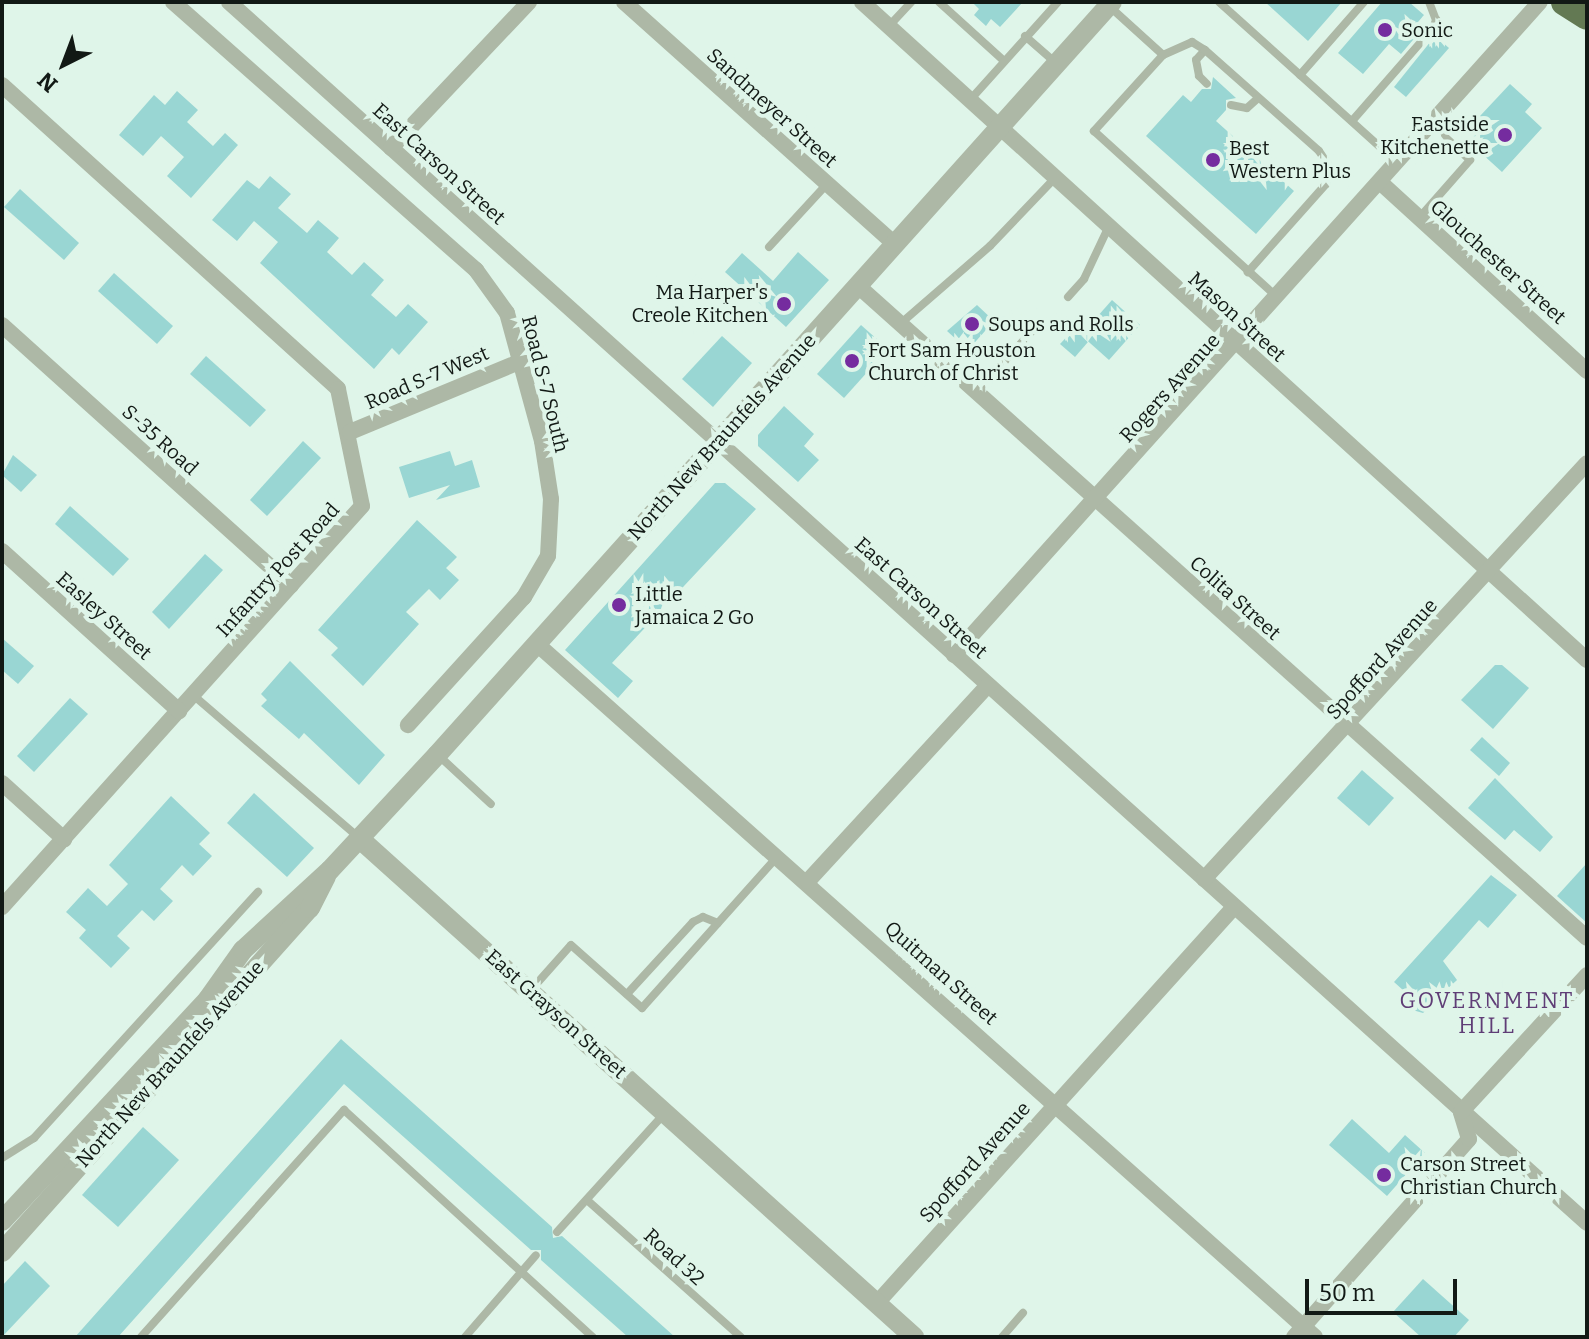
<!DOCTYPE html>
<style>
body{margin:0}
#map{position:relative;width:1589px;height:1339px;overflow:hidden;background:#dff5e9;font-family:Bitter,serif}
div>[style]{position:absolute}
.building>*{inset:0;background:#99d6d3}
.service>*{height:8px;margin:-4px;padding:0 4px;transform-origin:4px;border-radius:4px;background:#adb8a6}
.minor>*{height:16px;margin:-8px;padding:0 8px;transform-origin:8px;border-radius:8px;background:#adb8a6}
.tertiary>*{height:20px;margin:-10px;padding:0 10px;transform-origin:10px;border-radius:10px;background:#adb8a6}
.motorway>*{height:28px;margin:-14px;padding:0 14px;transform-origin:14px;border-radius:14px;background:#637953}
.dots>*{width:22px;height:22px;translate:-50% -50%;box-sizing:border-box;border:4px solid #dff5e9;border-radius:50%}
span{translate:-50% -50%;white-space:nowrap;text-align:center;line-height:1.15;-webkit-text-stroke:8px #dff5e9;paint-order:stroke}
.poi-label{font-size:20px;color:#121915}
.left{translate:0 -50%;text-align:left}
.right{translate:-100% -50%;text-align:right}
.street-label{font-size:20px;color:#121915}
.neighbourhood-label{font-size:22px;color:#5f3d76;letter-spacing:2px}
.frame{position:absolute;inset:0;border:4px solid #121915;pointer-events:none}
.north{position:absolute;left:24px;top:24px;width:80px;height:80px;-webkit-text-stroke:6px #dff5e9;paint-order:stroke;rotate:222deg;font-size:22px;font-weight:700;line-height:32px;text-align:center;color:#121915}
.north::after{content:'';display:block;margin:auto;width:28px;height:36px;background:#121915;clip-path:polygon(50% 0,100% 100%,50% 72%,0 100%)}
.scale{position:absolute;left:1305px;top:1279px;width:152px;height:36px;box-sizing:border-box;border:4px solid #121915;border-top:0;padding-left:10px;font-size:24px;line-height:28px;white-space:nowrap;color:#121915;-webkit-text-stroke:6px #dff5e9;paint-order:stroke}
</style>
<div id="map">
<div class="building">
<div style="clip-path:polygon(972px 2px,1023px 2px,1000px 27px,991px 19px,986px 26px,974px 15px,979px 9px)"></div>
<div style="clip-path:polygon(1265px 2px,1342px 2px,1308px 41px)"></div>
<div style="clip-path:polygon(1382px 2px,1409px 2px,1424px 15px,1418px 22px,1424px 27px,1401px 54px,1389px 44px,1363px 74px,1338px 53px)"></div>
<div style="clip-path:polygon(1435px 36px,1449px 48px,1406px 97px,1394px 87px)"></div>
<div style="clip-path:polygon(1213px 77px,1236px 98px,1226px 100px,1226px 110px,1216px 121px,1294px 191px,1256px 234px,1146px 136px,1183px 95px,1191px 102px,1202px 89px,1211px 89px)"></div>
<div style="clip-path:polygon(1510px 84px,1532px 104px,1525px 112px,1542px 128px,1502px 172px,1469px 142px,1487px 122px,1480px 116px)"></div>
<div style="clip-path:polygon(177px 91px,198px 110px,187px 122px,213px 146px,225px 133px,238px 145px,191px 198px,167px 176px,184px 157px,161px 136px,143px 156px,119px 135px,154px 95px,165px 105px)"></div>
<div style="clip-path:polygon(270px 176px,291px 194px,278px 208px,307px 233px,318px 220px,339px 238px,327px 252px,352px 275px,364px 262px,384px 280px,371px 295px,396px 317px,408px 304px,428px 322px,399px 355px,392px 348px,374px 369px,260px 263px,278px 242px,254px 221px,237px 241px,212px 220px,247px 180px,259px 189px)"></div>
<div style="clip-path:polygon(20px 189px,79px 243px,64px 260px,4px 207px)"></div>
<div style="clip-path:polygon(798px 252px,829px 280px,786px 327px,725px 272px,742px 253px,773px 281px)"></div>
<div style="clip-path:polygon(114px 273px,173px 326px,157px 344px,98px 291px)"></div>
<div style="clip-path:polygon(1112px 300px,1140px 325px,1109px 360px,1081px 335px)"></div>
<div style="clip-path:polygon(977px 305px,994px 321px,968px 350px,947px 331px)"></div>
<div style="clip-path:polygon(861px 325px,888px 349px,844px 398px,817px 374px)"></div>
<div style="clip-path:polygon(1074px 329px,1088px 342px,1075px 357px,1060px 344px)"></div>
<div style="clip-path:polygon(722px 336px,752px 363px,713px 407px,682px 379px)"></div>
<div style="clip-path:polygon(206px 356px,266px 410px,250px 427px,190px 374px)"></div>
<div style="clip-path:polygon(784px 406px,814px 434px,804px 446px,819px 460px,798px 482px,758px 446px,758px 435px)"></div>
<div style="clip-path:polygon(303px 441px,321px 458px,267px 516px,250px 500px)"></div>
<div style="clip-path:polygon(450px 451px,455px 466px,472px 460px,480px 487px,436px 500px,450px 485px,409px 498px,399px 467px)"></div>
<div style="clip-path:polygon(13px 455px,37px 475px,21px 492px,2px 475px)"></div>
<div style="clip-path:polygon(715px 483px,725px 483px,756px 509px,612px 663px,633px 681px,618px 698px,565px 650px)"></div>
<div style="clip-path:polygon(70px 506px,129px 559px,113px 576px,55px 524px)"></div>
<div style="clip-path:polygon(417px 520px,457px 557px,446px 568px,459px 580px,440px 600px,429px 589px,406px 612px,419px 624px,363px 686px,331px 655px,338px 648px,318px 630px)"></div>
<div style="clip-path:polygon(205px 554px,223px 570px,169px 629px,152px 612px)"></div>
<div style="clip-path:polygon(2px 638px,34px 666px,18px 684px,2px 670px)"></div>
<div style="clip-path:polygon(290px 661px,385px 755px,359px 785px,304px 733px,299px 739px,261px 706px,267px 700px,261px 694px)"></div>
<div style="clip-path:polygon(1495px 665px,1502px 665px,1529px 688px,1493px 729px,1461px 700px)"></div>
<div style="clip-path:polygon(70px 698px,88px 714px,34px 772px,17px 756px)"></div>
<div style="clip-path:polygon(1482px 737px,1510px 763px,1499px 776px,1470px 750px)"></div>
<div style="clip-path:polygon(1362px 770px,1394px 798px,1369px 826px,1337px 798px)"></div>
<div style="clip-path:polygon(1495px 778px,1553px 837px,1540px 852px,1514px 830px,1505px 840px,1468px 808px)"></div>
<div style="clip-path:polygon(254px 793px,314px 848px,287px 877px,227px 823px)"></div>
<div style="clip-path:polygon(171px 796px,210px 833px,199px 844px,212px 856px,193px 876px,182px 865px,160px 889px,173px 901px,154px 921px,142px 910px,117px 936px,130px 948px,111px 968px,79px 938px,86px 930px,66px 912px,88px 888px,107px 906px,128px 884px,109px 865px)"></div>
<div style="clip-path:polygon(1587px 863px,1587px 923px,1557px 896px)"></div>
<div style="clip-path:polygon(1491px 875px,1517px 895px,1488px 928px,1479px 920px,1443px 961px,1457px 980px,1423px 1013px,1416px 1011px,1399px 996px,1404px 991px,1394px 982px)"></div>
<div style="clip-path:polygon(341px 1039px,552px 1227px,553px 1238px,562px 1236px,675px 1337px,628px 1337px,541px 1260px,541px 1250px,531px 1250px,344px 1084px,118px 1337px,75px 1337px)"></div>
<div style="clip-path:polygon(1352px 1119px,1389px 1153px,1405px 1135px,1425px 1153px,1387px 1196px,1329px 1145px)"></div>
<div style="clip-path:polygon(143px 1127px,179px 1160px,118px 1227px,82px 1195px)"></div>
<div style="clip-path:polygon(25px 1261px,50px 1286px,2px 1337px,2px 1286px)"></div>
<div style="clip-path:polygon(1423px 1279px,1469px 1320px,1454px 1337px,1421px 1337px,1393px 1312px)"></div>
</div>
<div class="service">
<div style="left:939px;top:2px;width:86px;rotate:42.2deg"></div>
<div style="left:1219px;top:2px;width:241px;rotate:42deg"></div>
<div style="left:1109px;top:6px;width:73px;rotate:42.2deg"></div>
<div style="left:1163px;top:55px;width:103px;rotate:132.2deg"></div>
<div style="left:1094px;top:131px;width:247px;rotate:42.2deg"></div>
<div style="left:889px;top:26px;width:33px;rotate:-47deg"></div>
<div style="left:1025px;top:36px;width:43px;rotate:41.2deg"></div>
<div style="left:1205px;top:50px;width:13px;rotate:132deg"></div>
<div style="left:1196px;top:60px;width:16px;rotate:79deg"></div>
<div style="left:1199px;top:76px;width:11px;rotate:45deg"></div>
<div style="left:1163px;top:55px;width:32px;rotate:-24deg"></div>
<div style="left:1192px;top:42px;width:15px;rotate:32deg"></div>
<div style="left:1205px;top:50px;width:152px;rotate:41.5deg"></div>
<div style="left:1319px;top:151px;width:18px;rotate:56deg"></div>
<div style="left:1329px;top:166px;width:18px;rotate:99deg"></div>
<div style="left:1326px;top:184px;width:118px;rotate:131.6deg"></div>
<div style="left:1300px;top:75px;width:97px;rotate:-48.8deg"></div>
<div style="left:970px;top:100px;width:132px;rotate:-48.1deg"></div>
<div style="left:1231px;top:105px;width:16px;rotate:11deg"></div>
<div style="left:1247px;top:108px;width:15px;rotate:-42deg"></div>
<div style="left:1352px;top:121px;width:123px;rotate:-48.9deg"></div>
<div style="left:1433px;top:28px;width:9px;rotate:-69deg"></div>
<div style="left:1436px;top:20px;width:19px;rotate:-111deg"></div>
<div style="left:1420px;top:217px;width:76px;rotate:-48.7deg"></div>
<div style="left:1470px;top:160px;width:52px;rotate:-137.4deg"></div>
<div style="left:769px;top:247px;width:86px;rotate:-47.4deg"></div>
<div style="left:1068px;top:297px;width:24px;rotate:-48deg"></div>
<div style="left:1084px;top:279px;width:56px;rotate:-64.8deg"></div>
<div style="left:900px;top:324px;width:119px;rotate:-40.9deg"></div>
<div style="left:990px;top:246px;width:94px;rotate:-46.3deg"></div>
<div style="left:977px;top:392px;width:84px;rotate:-47.9deg"></div>
<div style="left:193px;top:695px;width:219px;rotate:40.7deg"></div>
<div style="left:438px;top:755px;width:72px;rotate:42.8deg"></div>
<div style="left:531px;top:990px;width:60px;rotate:-48.4deg"></div>
<div style="left:571px;top:945px;width:95px;rotate:41.6deg"></div>
<div style="left:642px;top:1008px;width:204px;rotate:-48.2deg"></div>
<div style="left:627px;top:994px;width:98px;rotate:-47.5deg"></div>
<div style="left:693px;top:922px;width:11px;rotate:-27deg"></div>
<div style="left:703px;top:917px;width:16px;rotate:22deg"></div>
<div style="left:2px;top:1158px;width:38px;rotate:-32deg"></div>
<div style="left:34px;top:1138px;width:333px;rotate:-47.7deg"></div>
<div style="left:587px;top:1200px;width:206px;rotate:41.7deg"></div>
<div style="left:557px;top:1232px;width:161px;rotate:-47.8deg"></div>
<div style="left:141px;top:1337px;width:305px;rotate:-48.2deg"></div>
<div style="left:344px;top:1110px;width:337px;rotate:42.4deg"></div>
<div style="left:465px;top:1337px;width:108px;rotate:-49.1deg"></div>
<div style="left:1002px;top:1337px;width:32px;rotate:-49deg"></div>
</div>
<div class="minor">
<div style="left:173px;top:2px;width:405px;rotate:41.5deg"></div>
<div style="left:476px;top:270px;width:53px;rotate:54.2deg"></div>
<div style="left:507px;top:313px;width:133px;rotate:74.7deg"></div>
<div style="left:542px;top:441px;width:59px;rotate:81.2deg"></div>
<div style="left:551px;top:499px;width:57px;rotate:93deg"></div>
<div style="left:548px;top:556px;width:48px;rotate:120.3deg"></div>
<div style="left:524px;top:597px;width:173px;rotate:132.2deg"></div>
<div style="left:229px;top:2px;width:1826px;rotate:41.96deg"></div>
<div style="left:624px;top:2px;width:363px;rotate:41.8deg"></div>
<div style="left:862px;top:2px;width:979px;rotate:42.23deg"></div>
<div style="left:2px;top:85px;width:453px;rotate:42.1deg"></div>
<div style="left:338px;top:389px;width:119px;rotate:78.4deg"></div>
<div style="left:362px;top:506px;width:539px;rotate:131.92deg"></div>
<div style="left:391px;top:148px;width:201px;rotate:-46.6deg"></div>
<div style="left:1381px;top:183px;width:279px;rotate:42.4deg"></div>
<div style="left:857px;top:285px;width:979px;rotate:41.81deg"></div>
<div style="left:2px;top:325px;width:389px;rotate:42deg"></div>
<div style="left:350px;top:432px;width:183px;rotate:-22.5deg"></div>
<div style="left:2px;top:551px;width:239px;rotate:42.1deg"></div>
<div style="left:537px;top:644px;width:1042px;rotate:41.69deg"></div>
<div style="left:954px;top:655px;width:877px;rotate:-48.1deg"></div>
<div style="left:2px;top:783px;width:84px;rotate:42.1deg"></div>
<div style="left:1204px;top:879px;width:565px;rotate:-47.37deg"></div>
<div style="left:808px;top:881px;width:266px;rotate:-47.4deg"></div>
<div style="left:877px;top:1303px;width:533px;rotate:-47.96deg"></div>
<div style="left:1294px;top:1337px;width:264px;rotate:-48.5deg"></div>
<div style="left:1469px;top:1139px;width:28px;rotate:-107deg"></div>
<div style="left:1461px;top:1112px;width:186px;rotate:-47.4deg"></div>
</div>
<div class="tertiary">
<div style="left:360px;top:839px;width:745px;rotate:41.95deg"></div>
<div style="left:2px;top:1221px;width:303px;rotate:-47.1deg"></div>
<div style="left:208px;top:999px;width:60px;rotate:-54.5deg"></div>
<div style="left:243px;top:950px;width:118px;rotate:-42.6deg"></div>
<div style="left:330px;top:870px;width:157px;rotate:-47.1deg"></div>
<div style="left:437px;top:755px;width:1011px;rotate:-48.13deg"></div>
<div style="left:2px;top:1252px;width:462px;rotate:-48.2deg"></div>
<div style="left:310px;top:908px;width:35px;rotate:-63deg"></div>
</div>
<div class="motorway">
<div style="left:1565px;top:2px;width:26px;rotate:32deg"></div>
</div>
<div class="dots">
<div style="left:1385px;top:30px;background:#752c9f"></div>
<div style="left:1505px;top:135px;background:#752c9f"></div>
<div style="left:1213px;top:160px;background:#752c9f"></div>
<div style="left:784px;top:304px;background:#752c9f"></div>
<div style="left:972px;top:324px;background:#752c9f"></div>
<div style="left:852px;top:361px;background:#752c9f"></div>
<div style="left:619px;top:605px;background:#752c9f"></div>
<div style="left:1384px;top:1175px;background:#752c9f"></div>
</div>
<div class="poi-label">
<span class="left" style="left:1401px;top:30px">Sonic</span>
<span class="right" style="left:1489px;top:136px">Eastside<br>Kitchenette</span>
<span class="left" style="left:1229px;top:160px">Best<br>Western Plus</span>
<span class="right" style="left:768px;top:304px">Ma Harper's<br>Creole Kitchen</span>
<span class="left" style="left:988px;top:324px">Soups and Rolls</span>
<span class="left" style="left:868px;top:362px">Fort Sam Houston<br>Church of Christ</span>
<span class="left" style="left:635px;top:606px">Little<br>Jamaica 2 Go</span>
<span class="left" style="left:1400px;top:1176px">Carson Street<br>Christian Church</span>
</div>
<div class="street-label">
<span style="left:772px;top:108px;rotate:42deg">Sandmeyer Street</span>
<span style="left:439px;top:164px;rotate:42deg">East Carson Street</span>
<span style="left:1498px;top:262px;rotate:42deg">Glouchester Street</span>
<span style="left:1237px;top:317px;rotate:42deg">Mason Street</span>
<span style="left:427px;top:378px;rotate:-23deg">Road S-7 West</span>
<span style="left:545px;top:384px;rotate:76deg">Road S-7 South</span>
<span style="left:1170px;top:388px;rotate:-48deg">Rogers Avenue</span>
<span style="left:722px;top:437px;rotate:-48deg">North New Braunfels Avenue</span>
<span style="left:160px;top:440px;rotate:42deg">S-35 Road</span>
<span style="left:278px;top:570px;rotate:-48deg">Infantry Post Road</span>
<span style="left:921px;top:598px;rotate:42deg">East Carson Street</span>
<span style="left:1235px;top:598px;rotate:42deg">Colita Street</span>
<span style="left:104px;top:616px;rotate:42deg">Easley Street</span>
<span style="left:1382px;top:659px;rotate:-48deg">Spofford Avenue</span>
<span style="left:941px;top:973px;rotate:42deg">Quitman Street</span>
<span style="left:556px;top:1014px;rotate:42deg">East Grayson Street</span>
<span style="left:170px;top:1064px;rotate:-48deg">North New Braunfels Avenue</span>
<span style="left:975px;top:1162px;rotate:-48deg">Spofford Avenue</span>
<span style="left:674px;top:1257px;rotate:42deg">Road 32</span>
</div>
<div class="neighbourhood-label">
<span style="left:1487px;top:1013px">GOVERNMENT<br>HILL</span>
</div>
<div class="frame"></div>
<div class="north">N</div>
<div class="scale">50 m</div>
</div>
